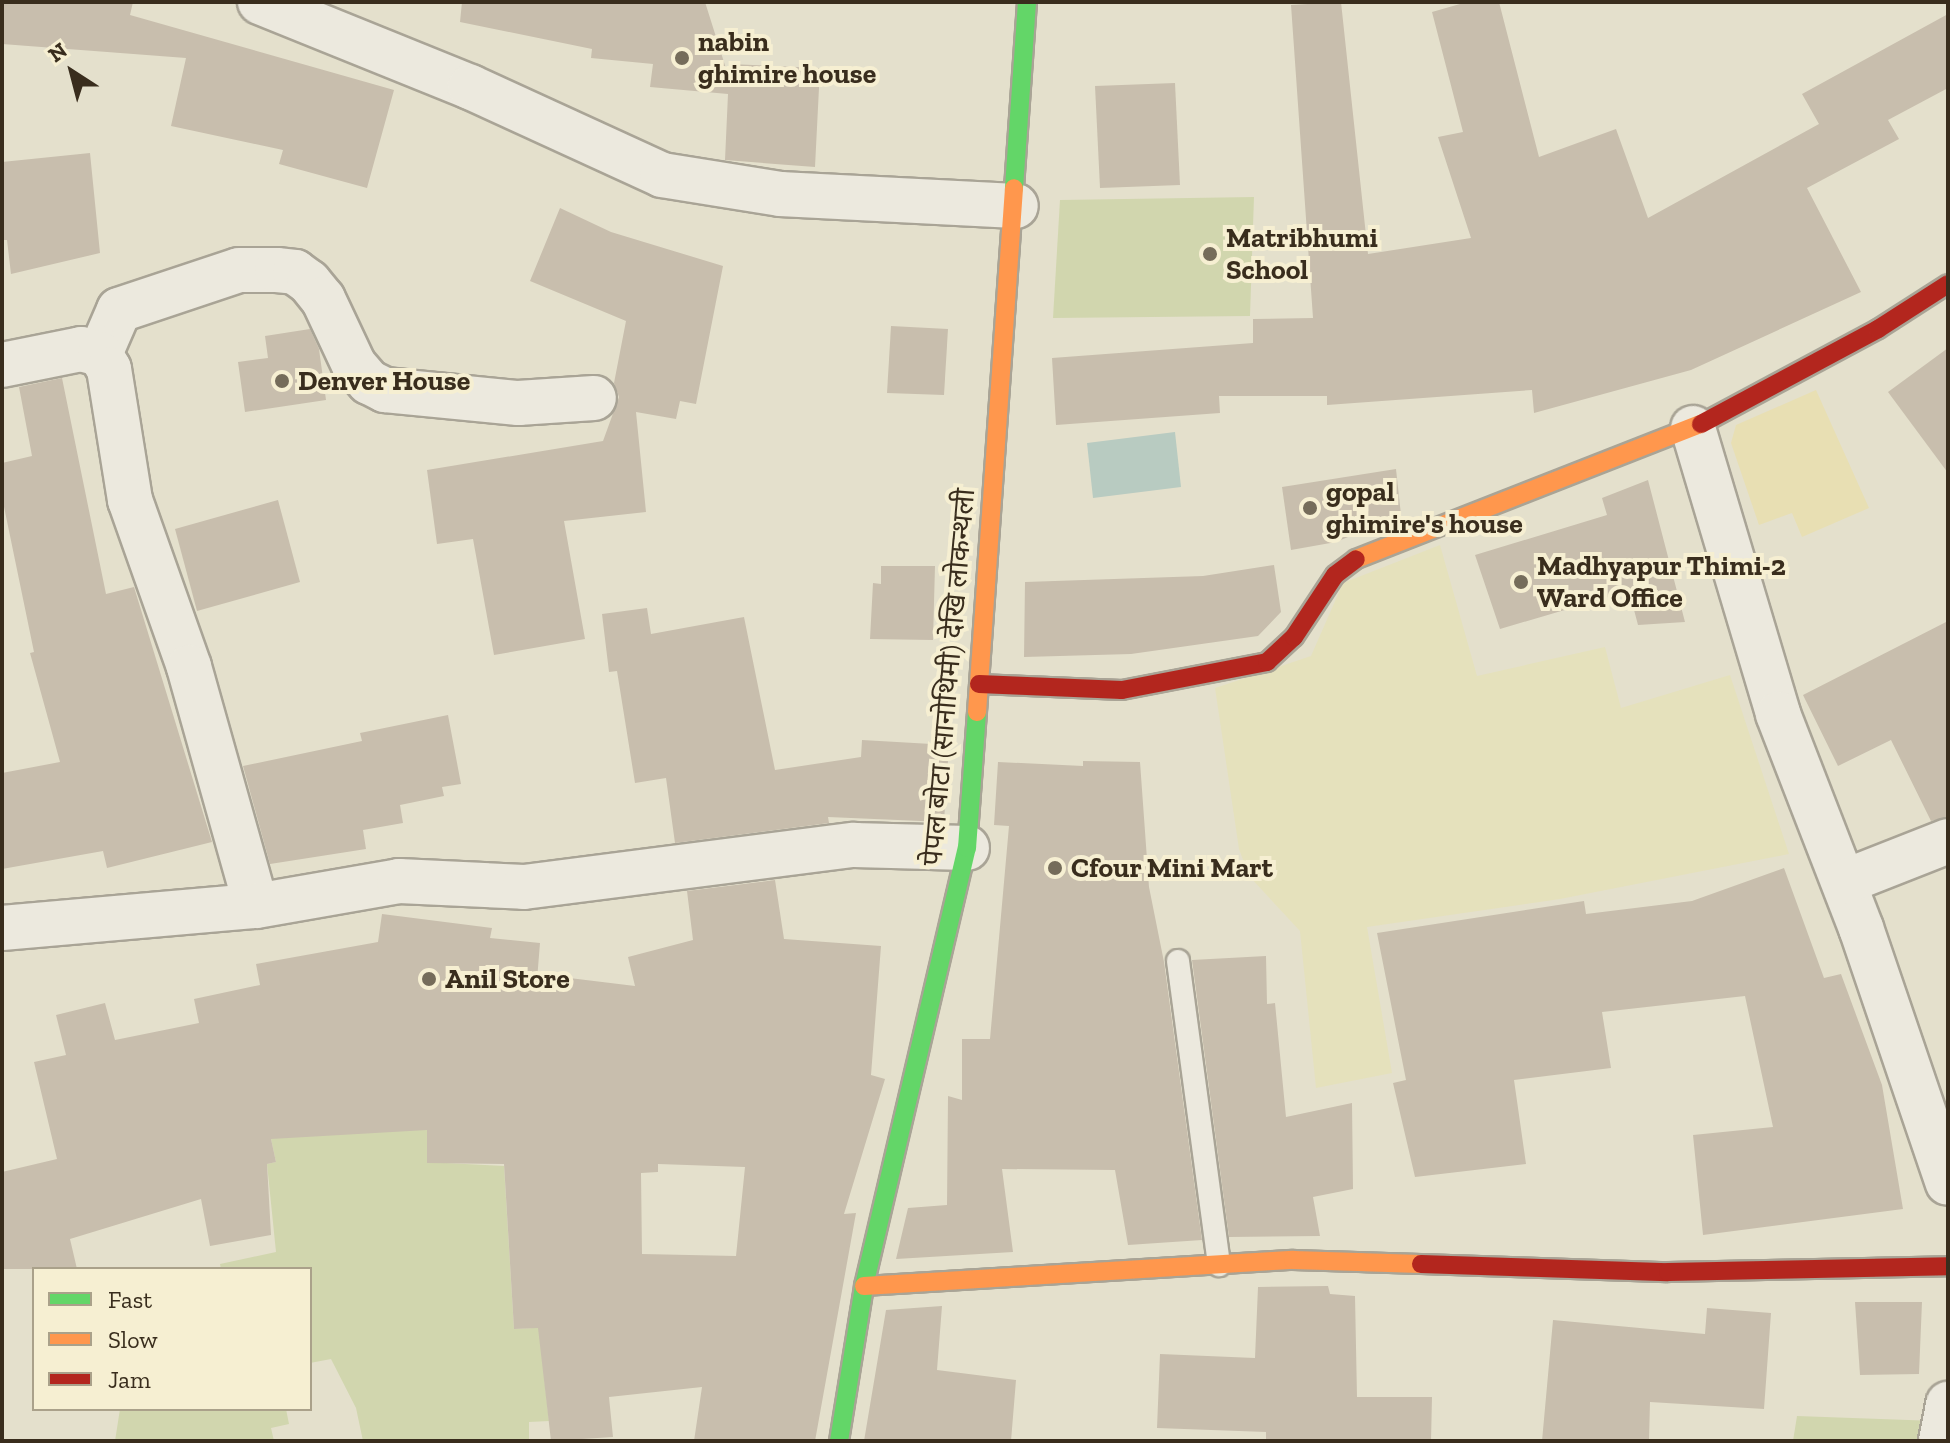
<!DOCTYPE html>
<meta charset="utf-8">
<style>
body{margin:0}
#map{position:relative;width:1950px;height:1443px;overflow:hidden;background:#e4e0cc;font-family:"Zilla Slab","Noto Sans Devanagari",serif}
div>[style]{position:absolute}
.farmland>*{inset:0;background:#e5e1bc}
.green>*{inset:0;background:#d1d6ae}
.sand>*{inset:0;background:#e8dfb3}
.water>*{inset:0;background:#b8cbc1}
.building>*{inset:0;background:#c8bead}
.roads{filter:drop-shadow(2px 0 #a9a496) drop-shadow(-2px 0 #a9a496) drop-shadow(0 2px #a9a496) drop-shadow(0 -2px #a9a496)}
.lane>*{height:22px;margin:-11px;padding:0 11px;transform-origin:11px;border-radius:11px;background:#ece9de}
.street>*{height:44px;margin:-22px;padding:0 22px;transform-origin:22px;border-radius:22px;background:#ece9de}
.fast>*{height:18px;margin:-9px;padding:0 9px;transform-origin:9px;border-radius:9px;background:#63d668}
.slow>*{height:18px;margin:-9px;padding:0 9px;transform-origin:9px;border-radius:9px;background:#ff974d}
.jam>*{height:18px;margin:-9px;padding:0 9px;transform-origin:9px;border-radius:9px;background:#b3261e}
.dots>*{width:22px;height:22px;translate:-50% -50%;box-sizing:border-box;border:4px solid #f6efd2;border-radius:50%}
span{translate:-50% -50%;white-space:nowrap;text-align:center;line-height:1.15;-webkit-text-stroke:8px #f6efd2;paint-order:stroke}
.poi-label{font-size:28px;color:#392d1d;font-weight:700}
.left{translate:0 -50%;text-align:left}
.street-label{font-size:28px;color:#392d1d}
.frame{position:absolute;inset:0;border:4px solid #392d1d;pointer-events:none}
.legend{position:absolute;left:32px;top:1267px;width:280px;height:144px;box-sizing:border-box;background:#f6efd2;border:2px solid #aaa18a;margin:0;padding:10px 14px;list-style:none;font-size:24px;color:#392d1d}
.legend li{display:flex;align-items:center;gap:16px;height:40px}
.legend b{width:40px;border:2px solid #aaa18a}
.north{position:absolute;left:32px;top:32px;width:80px;height:80px;-webkit-text-stroke:6px #f6efd2;paint-order:stroke;rotate:324deg;font-size:22px;font-weight:700;line-height:32px;text-align:center;color:#392d1d}
.north::after{content:'';display:block;margin:auto;width:28px;height:36px;background:#392d1d;clip-path:polygon(50% 0,100% 100%,50% 72%,0 100%)}
</style>
<div id="map">
<div class="farmland">
<div style="clip-path:polygon(1440px 545px,1477px 676px,1605px 647px,1621px 708px,1730px 675px,1789px 854px,1560px 899px,1367px 927px,1392px 1073px,1316px 1088px,1300px 931px,1249px 876px,1239px 849px,1215px 688px,1311px 656px,1343px 583px)"></div>
</div>
<div class="green">
<div style="clip-path:polygon(1254px 197px,1250px 316px,1053px 318px,1060px 200px)"></div>
<div style="clip-path:polygon(427px 1087px,427px 1162px,504px 1166px,514px 1329px,572px 1326px,544px 1376px,549px 1421px,529px 1422px,529px 1441px,363px 1441px,356px 1408px,331px 1359px,310px 1363px,310px 1269px,221px 1269px,220px 1264px,276px 1252px,267px 1164px,276px 1162px,271px 1139px)"></div>
<div style="clip-path:polygon(120px 1409px,286px 1409px,289px 1424px,271px 1428px,274px 1441px,115px 1441px)"></div>
<div style="clip-path:polygon(1797px 1416px,1936px 1421px,1933px 1441px,1793px 1441px)"></div>
</div>
<div class="sand">
<div style="clip-path:polygon(1816px 390px,1869px 508px,1802px 537px,1792px 513px,1759px 525px,1731px 443px,1736px 425px)"></div>
</div>
<div class="water">
<div style="clip-path:polygon(1175px 432px,1181px 487px,1093px 498px,1087px 443px)"></div>
</div>
<div class="building">
<div style="clip-path:polygon(2px 2px,133px 2px,130px 15px,394px 90px,367px 188px,279px 164px,283px 150px,171px 126px,186px 58px,2px 44px)"></div>
<div style="clip-path:polygon(462px 2px,705px 2px,729px 78px,730px 64px,820px 68px,815px 167px,725px 160px,728px 94px,650px 87px,653px 64px,591px 58px,592px 49px,460px 22px)"></div>
<div style="clip-path:polygon(1341px 2px,1368px 254px,1471px 238px,1438px 137px,1463px 132px,1432px 12px,1467px 2px,1499px 2px,1539px 157px,1616px 129px,1648px 218px,1819px 124px,1802px 94px,1948px 14px,1948px 88px,1888px 120px,1899px 139px,1807px 188px,1861px 292px,1691px 370px,1534px 413px,1532px 390px,1327px 405px,1327px 396px,1219px 396px,1220px 413px,1056px 425px,1052px 358px,1253px 343px,1253px 319px,1313px 318px,1291px 5px)"></div>
<div style="clip-path:polygon(1175px 83px,1180px 185px,1100px 188px,1095px 86px)"></div>
<div style="clip-path:polygon(90px 153px,100px 253px,11px 274px,7px 240px,2px 240px,2px 162px)"></div>
<div style="clip-path:polygon(560px 208px,611px 232px,723px 266px,696px 404px,680px 401px,676px 419px,636px 412px,646px 512px,564px 521px,585px 639px,494px 655px,473px 539px,437px 544px,427px 470px,603px 441px,619px 397px,614px 383px,626px 321px,530px 281px)"></div>
<div style="clip-path:polygon(891px 326px,948px 329px,944px 395px,887px 393px)"></div>
<div style="clip-path:polygon(310px 329px,319px 349px,326px 400px,245px 412px,238px 362px,268px 358px,265px 336px)"></div>
<div style="clip-path:polygon(1948px 348px,1948px 473px,1888px 392px)"></div>
<div style="clip-path:polygon(62px 378px,106px 594px,134px 587px,212px 842px,107px 868px,103px 851px,2px 869px,2px 773px,60px 762px,30px 653px,34px 652px,2px 497px,2px 463px,32px 456px,19px 387px)"></div>
<div style="clip-path:polygon(1396px 469px,1401px 515px,1336px 542px,1291px 550px,1282px 487px)"></div>
<div style="clip-path:polygon(1648px 480px,1685px 622px,1638px 625px,1629px 591px,1500px 629px,1475px 555px,1607px 515px,1602px 498px)"></div>
<div style="clip-path:polygon(278px 500px,300px 582px,197px 611px,175px 529px)"></div>
<div style="clip-path:polygon(1274px 565px,1281px 612px,1258px 636px,1131px 654px,1024px 657px,1025px 582px,1203px 576px)"></div>
<div style="clip-path:polygon(881px 566px,935px 566px,933px 640px,870px 639px,873px 583px,881px 584px)"></div>
<div style="clip-path:polygon(647px 608px,651px 634px,744px 617px,775px 770px,861px 757px,862px 740px,949px 745px,944px 822px,828px 817px,829px 823px,675px 843px,666px 778px,635px 783px,617px 671px,609px 672px,602px 614px)"></div>
<div style="clip-path:polygon(1948px 621px,1948px 817px,1931px 821px,1891px 740px,1838px 766px,1803px 695px)"></div>
<div style="clip-path:polygon(448px 715px,461px 784px,442px 787px,444px 796px,400px 805px,403px 823px,363px 830px,366px 849px,270px 864px,243px 766px,362px 741px,360px 733px)"></div>
<div style="clip-path:polygon(1083px 761px,1140px 762px,1149px 887px,1164px 962px,1202px 1240px,1128px 1245px,1115px 1170px,1002px 1169px,1013px 1252px,896px 1259px,908px 1208px,947px 1205px,948px 1096px,962px 1100px,962px 1039px,990px 1039px,1009px 826px,994px 825px,998px 762px,1083px 766px)"></div>
<div style="clip-path:polygon(1784px 868px,1824px 978px,1841px 974px,1882px 1085px,1903px 1209px,1703px 1235px,1693px 1135px,1773px 1127px,1745px 996px,1602px 1012px,1611px 1068px,1514px 1080px,1526px 1164px,1415px 1177px,1393px 1083px,1406px 1080px,1377px 933px,1584px 901px,1586px 914px,1692px 901px)"></div>
<div style="clip-path:polygon(evenodd,775px 880px,784px 939px,881px 946px,871px 1075px,885px 1079px,844px 1214px,856px 1213px,815px 1441px,694px 1441px,702px 1387px,609px 1397px,613px 1437px,551px 1441px,538px 1328px,514px 1329px,504px 1164px,427px 1163px,427px 1130px,271px 1139px,276px 1162px,267px 1164px,271px 1235px,210px 1246px,201px 1199px,70px 1239px,77px 1269px,2px 1269px,2px 1172px,57px 1159px,34px 1062px,66px 1055px,56px 1015px,105px 1003px,115px 1040px,199px 1023px,194px 999px,260px 985px,256px 964px,378px 942px,382px 914px,492px 928px,490px 938px,540px 943px,537px 980px,553px 976px,635px 986px,628px 957px,693px 940px,687px 891px,775px 880px,658px 1164px,745px 1167px,736px 1256px,642px 1254px,641px 1173px,658px 1172px,658px 1164px)"></div>
<div style="clip-path:polygon(1266px 956px,1267px 1004px,1275px 1003px,1286px 1117px,1352px 1103px,1353px 1189px,1313px 1197px,1320px 1236px,1229px 1237px,1192px 960px)"></div>
<div style="clip-path:polygon(1328px 1286px,1330px 1294px,1355px 1296px,1357px 1397px,1432px 1397px,1431px 1441px,1266px 1441px,1266px 1432px,1157px 1428px,1160px 1354px,1255px 1358px,1258px 1287px)"></div>
<div style="clip-path:polygon(1855px 1302px,1922px 1302px,1919px 1374px,1860px 1375px)"></div>
<div style="clip-path:polygon(942px 1306px,937px 1370px,1016px 1380px,1011px 1441px,864px 1441px,886px 1310px)"></div>
<div style="clip-path:polygon(1707px 1308px,1771px 1313px,1764px 1409px,1650px 1402px,1649px 1441px,1542px 1441px,1553px 1320px,1705px 1334px)"></div>
</div>
<div class="roads">
<div class="lane">
<div style="left:1178px;top:961px;width:307px;rotate:82.3deg"></div>
</div>
<div class="street">
<div style="left:260px;top:2px;width:227px;rotate:22deg"></div>
<div style="left:470px;top:87px;width:211px;rotate:24.6deg"></div>
<div style="left:662px;top:175px;width:120px;rotate:9.1deg"></div>
<div style="left:780px;top:194px;width:236px;rotate:2.9deg"></div>
<div style="left:100px;top:354px;width:48px;rotate:-66.6deg"></div>
<div style="left:119px;top:310px;width:126px;rotate:-18.4deg"></div>
<div style="left:239px;top:270px;width:38px"></div>
<div style="left:277px;top:270px;width:18px;rotate:6deg"></div>
<div style="left:295px;top:272px;width:17px;rotate:36deg"></div>
<div style="left:309px;top:282px;width:22px;rotate:51deg"></div>
<div style="left:323px;top:299px;width:73px;rotate:64.8deg"></div>
<div style="left:354px;top:365px;width:23px;rotate:49deg"></div>
<div style="left:369px;top:382px;width:18px;rotate:27deg"></div>
<div style="left:385px;top:390px;width:134px;rotate:5.6deg"></div>
<div style="left:518px;top:403px;width:76px;rotate:-3.8deg"></div>
<div style="left:2px;top:365px;width:81px;rotate:-11.4deg"></div>
<div style="left:81px;top:349px;width:20px;rotate:15deg"></div>
<div style="left:100px;top:354px;width:17px;rotate:59deg"></div>
<div style="left:109px;top:369px;width:133px;rotate:80.9deg"></div>
<div style="left:130px;top:500px;width:177px;rotate:70.5deg"></div>
<div style="left:189px;top:667px;width:248px;rotate:74.3deg"></div>
<div style="left:1693px;top:428px;width:298px;rotate:73.4deg"></div>
<div style="left:1778px;top:714px;width:230px;rotate:68.8deg"></div>
<div style="left:1861px;top:928px;width:269px;rotate:71.2deg"></div>
<div style="left:1844px;top:882px;width:112px;rotate:-21.5deg"></div>
<div style="left:2px;top:928px;width:255px;rotate:-5deg"></div>
<div style="left:256px;top:906px;width:145px;rotate:-9.9deg"></div>
<div style="left:399px;top:881px;width:125px;rotate:2.7deg"></div>
<div style="left:524px;top:887px;width:333px;rotate:-7.3deg"></div>
<div style="left:854px;top:845px;width:113px;rotate:1.5deg"></div>
<div style="left:1941px;top:1441px;width:38px;rotate:-79deg"></div>
</div>
<div class="fast">
<div style="left:1014px;top:188px;width:186px;rotate:-86deg"></div>
<div style="left:839px;top:1441px;width:157px;rotate:-80.8deg"></div>
<div style="left:864px;top:1286px;width:450px;rotate:-76.8deg"></div>
<div style="left:967px;top:848px;width:136px;rotate:-85.8deg"></div>
</div>
<div class="slow">
<div style="left:1356px;top:559px;width:370px;rotate:-21.4deg"></div>
<div style="left:977px;top:712px;width:525px;rotate:-85.96deg"></div>
<div style="left:864px;top:1286px;width:430px;rotate:-3.5deg"></div>
<div style="left:1293px;top:1260px;width:128px;rotate:1.8deg"></div>
</div>
<div class="jam">
<div style="left:1701px;top:424px;width:201px;rotate:-28.2deg"></div>
<div style="left:1878px;top:329px;width:83px;rotate:-32.7deg"></div>
<div style="left:979px;top:684px;width:143px;rotate:2.4deg"></div>
<div style="left:1122px;top:690px;width:148px;rotate:-10.9deg"></div>
<div style="left:1267px;top:662px;width:37px;rotate:-43deg"></div>
<div style="left:1294px;top:637px;width:74px;rotate:-56.5deg"></div>
<div style="left:1335px;top:575px;width:26px;rotate:-37deg"></div>
<div style="left:1421px;top:1264px;width:247px;rotate:1.9deg"></div>
<div style="left:1668px;top:1272px;width:280px;rotate:-1.2deg"></div>
</div>
</div>
<div class="dots">
<div style="left:682px;top:58px;background:#756c5a"></div>
<div style="left:1210px;top:254px;background:#756c5a"></div>
<div style="left:282px;top:381px;background:#756c5a"></div>
<div style="left:1310px;top:508px;background:#756c5a"></div>
<div style="left:1521px;top:582px;background:#756c5a"></div>
<div style="left:1055px;top:868px;background:#756c5a"></div>
<div style="left:429px;top:979px;background:#756c5a"></div>
</div>
<div class="poi-label">
<span class="left" style="left:698px;top:58px">nabin<br>ghimire house</span>
<span class="left" style="left:1226px;top:254px">Matribhumi<br>School</span>
<span class="left" style="left:298px;top:381px">Denver House</span>
<span class="left" style="left:1326px;top:508px">gopal<br>ghimire's house</span>
<span class="left" style="left:1537px;top:582px">Madhyapur Thimi-2<br>Ward Office</span>
<span class="left" style="left:1071px;top:868px">Cfour Mini Mart</span>
<span class="left" style="left:445px;top:979px">Anil Store</span>
</div>
<div class="street-label">
<span style="left:949px;top:677px;rotate:-85deg">पेपल बोटा (सानोथिमी) देखि लोकन्थली</span>
</div>
<div class="frame"></div>
<ul class="legend">
<li><b style="height:10px;background:#63d668"></b>Fast</li>
<li><b style="height:10px;background:#ff974d"></b>Slow</li>
<li><b style="height:10px;background:#b3261e"></b>Jam</li>
</ul>
<div class="north">N</div>
</div>
